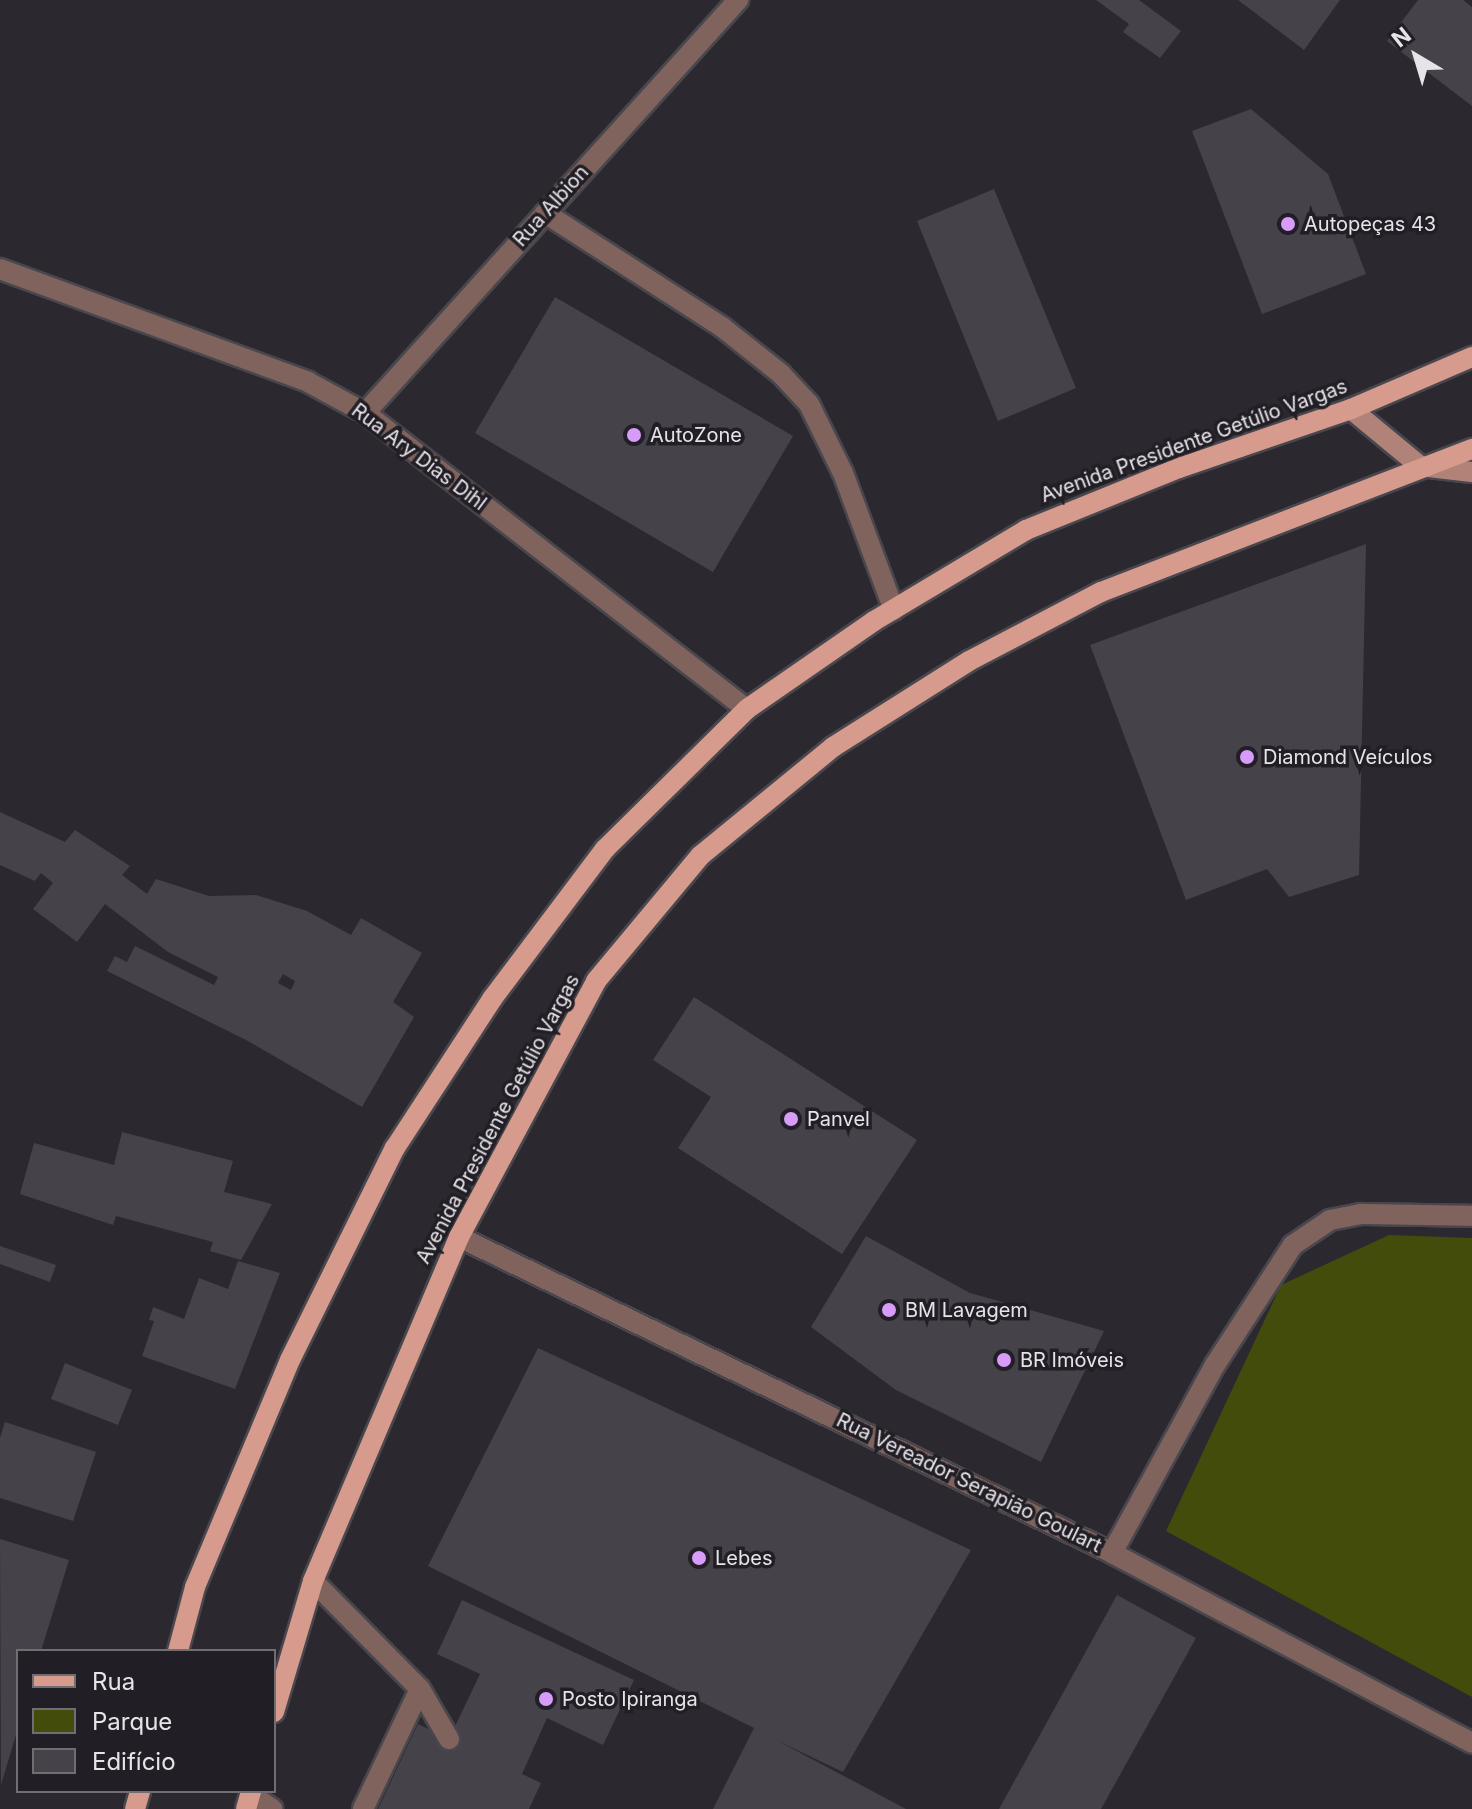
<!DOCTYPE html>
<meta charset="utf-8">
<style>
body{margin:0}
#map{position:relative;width:1472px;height:1809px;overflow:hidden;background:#2b292f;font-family:Inter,sans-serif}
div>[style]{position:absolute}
.green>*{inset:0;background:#444c0c}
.building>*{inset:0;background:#45424a}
.roads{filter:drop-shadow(2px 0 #49474d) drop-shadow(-2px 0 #49474d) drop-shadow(0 2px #49474d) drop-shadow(0 -2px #49474d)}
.service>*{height:20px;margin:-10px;padding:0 10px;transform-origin:10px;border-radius:10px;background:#80635c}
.minor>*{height:20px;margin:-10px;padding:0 10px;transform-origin:10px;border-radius:10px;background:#80635c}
.secondary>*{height:20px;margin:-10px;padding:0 10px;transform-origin:10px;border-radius:10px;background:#b18378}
.primary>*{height:20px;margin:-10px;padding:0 10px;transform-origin:10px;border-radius:10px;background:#d69b8d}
.dots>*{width:22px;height:22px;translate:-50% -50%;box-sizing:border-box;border:4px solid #211f25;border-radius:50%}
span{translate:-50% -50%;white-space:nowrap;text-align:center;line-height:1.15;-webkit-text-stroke:7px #211f25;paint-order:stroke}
.street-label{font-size:20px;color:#e6e4e9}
.poi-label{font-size:20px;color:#e6e4e9}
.left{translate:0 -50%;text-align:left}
.legend{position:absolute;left:16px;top:1649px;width:260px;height:144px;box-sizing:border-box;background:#211f25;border:2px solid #706e73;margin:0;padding:10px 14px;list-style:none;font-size:24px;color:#e6e4e9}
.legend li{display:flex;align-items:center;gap:16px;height:40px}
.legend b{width:40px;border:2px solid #706e73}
.north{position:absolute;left:1376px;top:16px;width:80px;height:80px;-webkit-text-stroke:6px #211f25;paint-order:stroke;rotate:322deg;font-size:22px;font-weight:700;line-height:32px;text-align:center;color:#e6e4e9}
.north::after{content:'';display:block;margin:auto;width:28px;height:36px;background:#e6e4e9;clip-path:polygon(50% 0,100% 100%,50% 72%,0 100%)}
</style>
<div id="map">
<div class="green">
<div style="clip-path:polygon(1389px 1235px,1472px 1238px,1472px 1697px,1166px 1531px,1281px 1285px)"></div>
</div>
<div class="building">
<div style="clip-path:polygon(1096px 0,1139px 0,1181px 31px,1160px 58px,1123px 32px,1129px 24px)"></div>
<div style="clip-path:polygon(1238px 0,1340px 0,1304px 50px)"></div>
<div style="clip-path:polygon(1418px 0,1463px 0,1472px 7px,1472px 106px,1387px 41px)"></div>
<div style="clip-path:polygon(1251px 109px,1328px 174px,1366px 274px,1262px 314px,1192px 131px)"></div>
<div style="clip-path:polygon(994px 189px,1076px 388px,998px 421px,917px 221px)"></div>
<div style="clip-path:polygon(555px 297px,793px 436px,713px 572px,475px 433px)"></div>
<div style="clip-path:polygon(1366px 544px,1359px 875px,1289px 897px,1267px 869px,1186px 900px,1090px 645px)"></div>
<div style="clip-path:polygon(evenodd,0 812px,65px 842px,75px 830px,130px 866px,122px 875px,147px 894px,156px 879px,209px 896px,256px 895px,307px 911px,351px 935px,361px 918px,422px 953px,393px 1002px,414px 1017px,362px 1107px,246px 1040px,107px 971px,115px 956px,127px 962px,135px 946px,214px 985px,218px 977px,168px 952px,105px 904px,77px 942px,33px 909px,53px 883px,41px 873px,35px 881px,0 865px,0 812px,283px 974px,295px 981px,291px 990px,278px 983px,283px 974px)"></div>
<div style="clip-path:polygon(694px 997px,917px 1140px,842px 1254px,678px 1148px,711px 1097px,653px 1060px)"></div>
<div style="clip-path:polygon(122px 1132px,233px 1161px,224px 1192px,272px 1204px,241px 1260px,210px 1251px,213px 1242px,116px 1216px,113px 1225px,20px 1194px,34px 1143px,114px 1165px)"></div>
<div style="clip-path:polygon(866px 1236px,970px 1293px,1104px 1331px,1041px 1462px,896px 1390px,811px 1327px)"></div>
<div style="clip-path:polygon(0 1246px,56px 1265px,50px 1282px,0 1264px)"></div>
<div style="clip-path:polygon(238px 1261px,280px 1273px,235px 1389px,142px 1356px,154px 1321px,149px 1320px,153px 1307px,184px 1319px,199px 1278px,228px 1289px)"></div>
<div style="clip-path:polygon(538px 1348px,971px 1550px,843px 1772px,778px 1741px,906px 1809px,713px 1809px,754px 1728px,428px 1566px)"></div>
<div style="clip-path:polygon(65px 1363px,132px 1390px,118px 1425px,51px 1399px)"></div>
<div style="clip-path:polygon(5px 1422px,96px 1452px,73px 1521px,0 1498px,0 1438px)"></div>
<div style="clip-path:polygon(0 1539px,69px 1560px,41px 1651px,18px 1651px,18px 1728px,1px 1785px)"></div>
<div style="clip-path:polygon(1117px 1595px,1196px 1638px,1101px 1809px,999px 1809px)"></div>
<div style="clip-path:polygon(462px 1600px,634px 1680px,603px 1745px,547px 1718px,522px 1774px,541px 1783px,529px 1809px,378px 1809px,418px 1724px,449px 1739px,480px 1674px,437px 1654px)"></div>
</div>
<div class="roads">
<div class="service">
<div style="left:545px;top:213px;width:211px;rotate:32.8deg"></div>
<div style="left:722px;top:327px;width:75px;rotate:38.5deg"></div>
<div style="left:781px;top:374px;width:41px;rotate:47deg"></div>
<div style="left:809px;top:404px;width:77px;rotate:63.8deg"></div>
<div style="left:843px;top:473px;width:146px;rotate:69.6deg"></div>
<div style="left:313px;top:1581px;width:152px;rotate:45.3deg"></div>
<div style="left:420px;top:1689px;width:133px;rotate:115.4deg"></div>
<div style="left:420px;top:1689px;width:58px;rotate:59.9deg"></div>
<div style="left:250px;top:1794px;width:27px;rotate:34deg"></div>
</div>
<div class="minor">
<div style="left:0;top:269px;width:328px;rotate:20.1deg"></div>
<div style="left:308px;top:382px;width:65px;rotate:28.5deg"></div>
<div style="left:365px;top:413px;width:483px;rotate:37.8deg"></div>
<div style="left:365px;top:413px;width:557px;rotate:-47.91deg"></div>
<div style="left:459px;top:1237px;width:725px;rotate:25.82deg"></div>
<div style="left:1112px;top:1553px;width:407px;rotate:27.8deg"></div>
<div style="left:1112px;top:1553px;width:214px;rotate:-61.3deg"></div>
<div style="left:1215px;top:1365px;width:143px;rotate:-57deg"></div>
<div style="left:1293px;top:1245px;width:45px;rotate:-34deg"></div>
<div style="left:1330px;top:1220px;width:32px;rotate:-11deg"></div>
<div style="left:1361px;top:1214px;width:111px;rotate:1deg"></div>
</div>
<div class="secondary">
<div style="left:1351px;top:409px;width:89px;rotate:39.6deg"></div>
<div style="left:1420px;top:466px;width:52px;rotate:6.6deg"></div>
</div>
<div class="primary">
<div style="left:178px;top:1651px;width:66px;rotate:-75.1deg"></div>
<div style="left:195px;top:1587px;width:246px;rotate:-67.3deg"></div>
<div style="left:290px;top:1360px;width:237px;rotate:-63.7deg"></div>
<div style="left:395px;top:1148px;width:178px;rotate:-56.9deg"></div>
<div style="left:492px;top:999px;width:188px;rotate:-53deg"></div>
<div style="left:605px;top:849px;width:199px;rotate:-44.6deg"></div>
<div style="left:747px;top:709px;width:155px;rotate:-34.7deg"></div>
<div style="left:874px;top:621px;width:177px;rotate:-30.9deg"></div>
<div style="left:1026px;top:530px;width:165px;rotate:-22.1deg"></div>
<div style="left:1179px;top:468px;width:182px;rotate:-18.9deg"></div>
<div style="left:1351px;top:409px;width:132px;rotate:-23.3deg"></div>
<div style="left:274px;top:1712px;width:137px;rotate:-73.4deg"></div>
<div style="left:313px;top:1581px;width:374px;rotate:-67deg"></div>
<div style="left:459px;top:1237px;width:290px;rotate:-61.8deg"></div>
<div style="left:596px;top:981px;width:163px;rotate:-50.2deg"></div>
<div style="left:700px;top:856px;width:172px;rotate:-39.3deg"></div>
<div style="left:833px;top:747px;width:161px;rotate:-32.3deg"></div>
<div style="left:969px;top:661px;width:149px;rotate:-27.6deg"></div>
<div style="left:1101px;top:592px;width:398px;rotate:-21.1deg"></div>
<div style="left:135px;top:1809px;width:19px;rotate:-74deg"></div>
<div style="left:246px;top:1809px;width:19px;rotate:-74deg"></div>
</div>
</div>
<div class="dots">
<div style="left:1288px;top:224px;background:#d79bf9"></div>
<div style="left:634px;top:435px;background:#d79bf9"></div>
<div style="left:1247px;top:757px;background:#d79bf9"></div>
<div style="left:791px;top:1119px;background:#d79bf9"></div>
<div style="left:889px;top:1310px;background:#d79bf9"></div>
<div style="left:1004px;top:1360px;background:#d79bf9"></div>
<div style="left:699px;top:1558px;background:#d79bf9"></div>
<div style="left:546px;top:1699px;background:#d79bf9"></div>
</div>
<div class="street-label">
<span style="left:551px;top:206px;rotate:-48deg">Rua Albion</span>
<span style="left:1194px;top:441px;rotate:-20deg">Avenida Presidente Getúlio Vargas</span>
<span style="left:419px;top:457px;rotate:37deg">Rua Ary Dias Dihl</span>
<span style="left:498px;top:1119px;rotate:-62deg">Avenida Presidente Getúlio Vargas</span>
<span style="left:969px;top:1483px;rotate:26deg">Rua Vereador Serapião Goulart</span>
</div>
<div class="poi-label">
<span class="left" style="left:1304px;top:224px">Autopeças 43</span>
<span class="left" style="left:650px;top:435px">AutoZone</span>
<span class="left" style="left:1263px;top:757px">Diamond Veículos</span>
<span class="left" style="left:807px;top:1119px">Panvel</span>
<span class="left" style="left:905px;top:1310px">BM Lavagem</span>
<span class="left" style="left:1020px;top:1360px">BR Imóveis</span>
<span class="left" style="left:715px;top:1558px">Lebes</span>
<span class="left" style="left:562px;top:1699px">Posto Ipiranga</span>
</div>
<ul class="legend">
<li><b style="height:10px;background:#d69b8d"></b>Rua</li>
<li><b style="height:22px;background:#444c0c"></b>Parque</li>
<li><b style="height:22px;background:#45424a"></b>Edifício</li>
</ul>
<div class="north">N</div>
</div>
